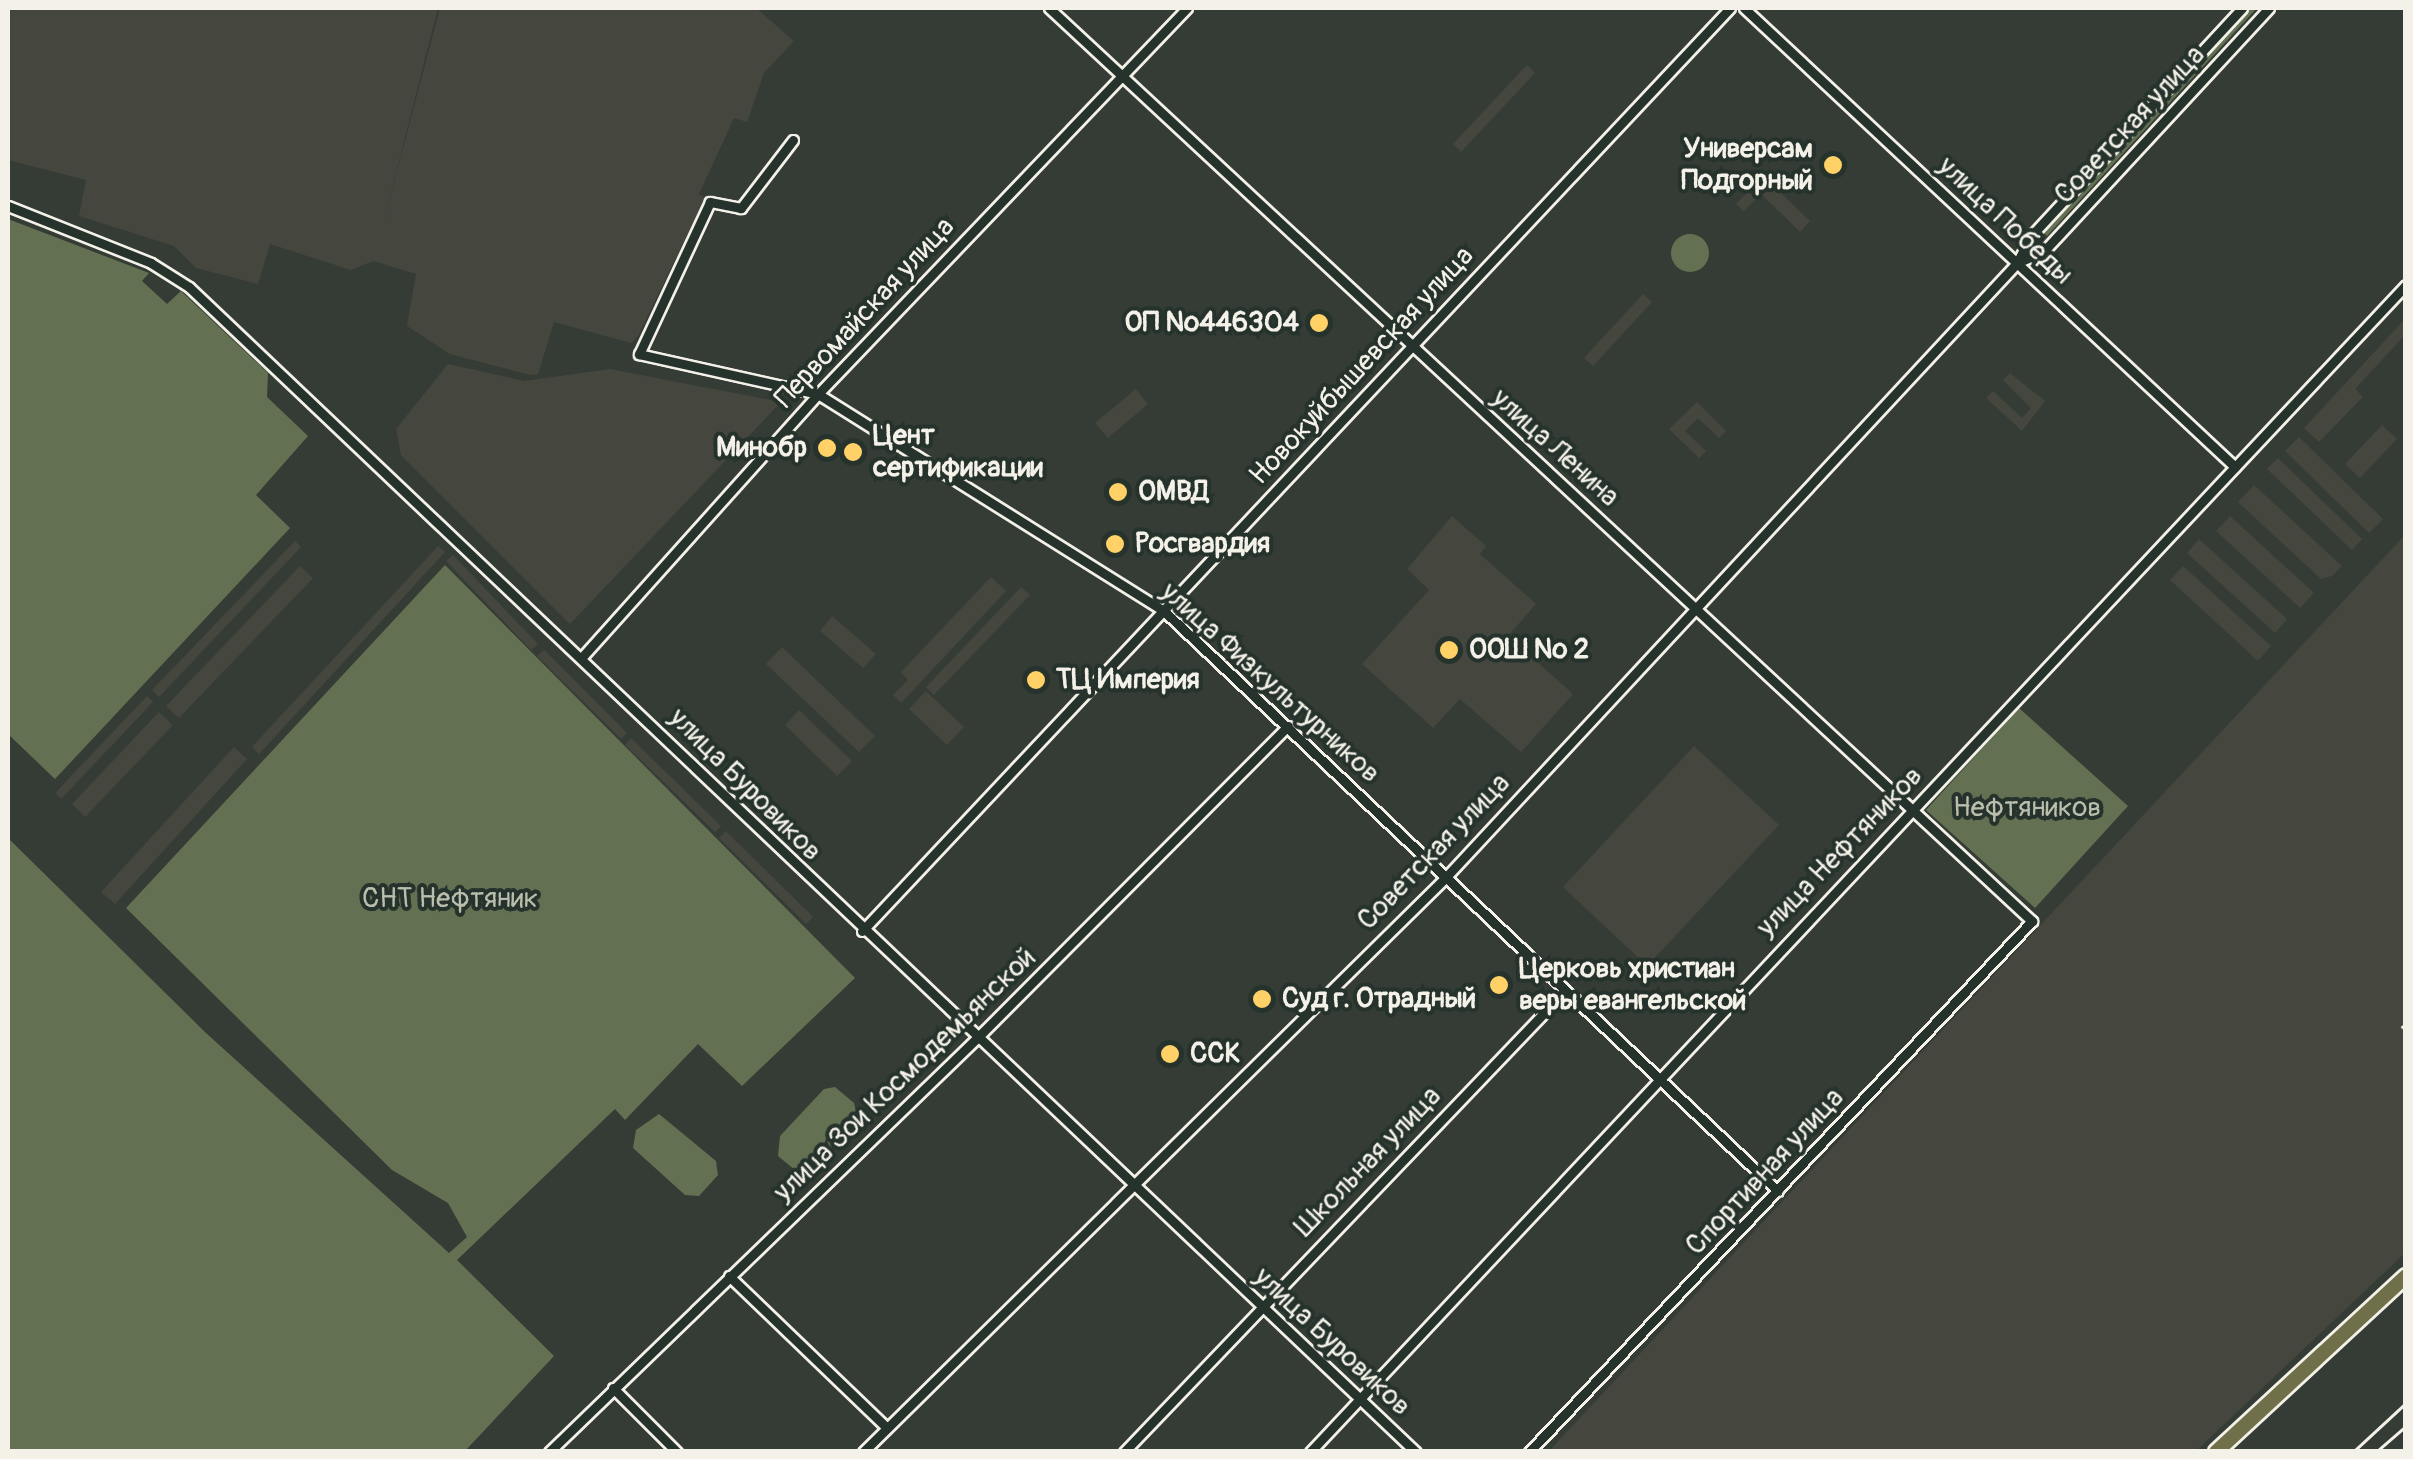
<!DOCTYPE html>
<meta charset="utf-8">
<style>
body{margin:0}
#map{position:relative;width:2413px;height:1459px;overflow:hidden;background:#343c35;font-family:Pangolin,sans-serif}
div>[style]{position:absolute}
.built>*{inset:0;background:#45473f}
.green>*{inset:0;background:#637152}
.round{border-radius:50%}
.roads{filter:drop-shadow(2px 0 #f4f1e8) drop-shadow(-2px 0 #f4f1e8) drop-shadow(0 2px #f4f1e8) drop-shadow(0 -2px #f4f1e8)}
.street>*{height:9px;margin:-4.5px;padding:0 4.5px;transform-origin:4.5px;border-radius:4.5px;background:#26332d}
.primary>*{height:14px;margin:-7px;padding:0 7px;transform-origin:7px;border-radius:7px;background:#6f704a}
.rail>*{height:2.5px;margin:-1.25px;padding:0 1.25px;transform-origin:1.25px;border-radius:1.25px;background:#f4f1e8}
.dots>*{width:28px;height:28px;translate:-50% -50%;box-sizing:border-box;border:5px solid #26332d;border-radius:50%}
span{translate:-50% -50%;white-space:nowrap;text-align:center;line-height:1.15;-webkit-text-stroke:8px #26332d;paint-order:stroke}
.street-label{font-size:28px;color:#f4f1e8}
.poi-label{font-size:28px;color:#f4f1e8;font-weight:700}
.right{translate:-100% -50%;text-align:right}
.left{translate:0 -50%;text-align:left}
.park-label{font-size:28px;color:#babeac}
.frame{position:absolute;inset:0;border:10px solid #f4f1e8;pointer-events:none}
</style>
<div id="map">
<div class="built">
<div style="clip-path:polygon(8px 8px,438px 8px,383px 224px,440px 8px,756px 8px,794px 41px,764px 73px,747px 122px,734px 118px,699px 194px,705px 198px,638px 336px,631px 343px,554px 322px,538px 374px,530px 375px,450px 354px,407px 326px,416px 274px,373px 261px,351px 270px,270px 244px,258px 284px,196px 268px,174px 246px,79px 216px,86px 180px,8px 160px)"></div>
<div style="clip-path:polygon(1527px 65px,1535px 73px,1461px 152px,1453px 144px)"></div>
<div style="clip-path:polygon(1763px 176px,1810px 221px,1800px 232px,1761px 194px,1744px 211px,1736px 204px)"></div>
<div style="clip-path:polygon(1643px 294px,1652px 302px,1593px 366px,1584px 358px)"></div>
<div style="clip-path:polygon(2405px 319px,2405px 335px,2355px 389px,2363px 397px,2319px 442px,2304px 428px)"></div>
<div style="clip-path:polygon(448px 364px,524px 381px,610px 369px,781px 402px,570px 624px,401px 455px,396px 429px)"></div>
<div style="clip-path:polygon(2010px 373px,2045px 401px,2022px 431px,1986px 398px,1993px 391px,2022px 418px,2031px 408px,2003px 380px)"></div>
<div style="clip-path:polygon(1136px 389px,1148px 404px,1108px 438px,1095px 423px)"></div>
<div style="clip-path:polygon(1697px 402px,1726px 431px,1719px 438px,1698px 418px,1685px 431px,1706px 451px,1699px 458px,1669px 429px)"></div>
<div style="clip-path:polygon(2382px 425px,2397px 439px,2360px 478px,2345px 464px)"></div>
<div style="clip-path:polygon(2299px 437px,2383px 519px,2369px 533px,2285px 451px)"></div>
<div style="clip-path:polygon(2278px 458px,2362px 539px,2352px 550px,2267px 469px)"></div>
<div style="clip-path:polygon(2254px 485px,2342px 566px,2332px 576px,2321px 579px,2238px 502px)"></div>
<div style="clip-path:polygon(1452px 516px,1486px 546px,1480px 554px,1536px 604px,1508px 636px,1573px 694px,1521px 752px,1460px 699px,1433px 728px,1362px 664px,1429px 590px,1407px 569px)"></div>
<div style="clip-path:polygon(2230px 516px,2314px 593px,2300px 608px,2216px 531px)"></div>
<div style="clip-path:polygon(2405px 535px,2405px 1253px,2196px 1451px,1549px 1451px)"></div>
<div style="clip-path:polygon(2199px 539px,2287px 619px,2275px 633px,2187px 553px)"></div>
<div style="clip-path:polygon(295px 541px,301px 547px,159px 697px,152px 690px)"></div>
<div style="clip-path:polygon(438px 546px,445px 552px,259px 754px,252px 747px)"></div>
<div style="clip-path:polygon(453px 555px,538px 644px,531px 650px,446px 561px)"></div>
<div style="clip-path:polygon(300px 566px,313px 578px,179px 718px,166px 706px)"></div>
<div style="clip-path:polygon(2183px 566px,2271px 646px,2258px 661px,2170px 580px)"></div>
<div style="clip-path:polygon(991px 577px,1006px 591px,901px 703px,893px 695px,908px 680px,901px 672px)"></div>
<div style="clip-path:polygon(1021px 587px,1030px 595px,934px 695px,926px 687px)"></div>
<div style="clip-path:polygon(832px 616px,876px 654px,863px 668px,820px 631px)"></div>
<div style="clip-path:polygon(782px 647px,875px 736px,859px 752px,766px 664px)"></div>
<div style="clip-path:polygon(544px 650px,627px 733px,621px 739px,537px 656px)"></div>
<div style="clip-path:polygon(926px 691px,964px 727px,947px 745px,909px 709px)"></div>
<div style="clip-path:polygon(147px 696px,153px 702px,61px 799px,55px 793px)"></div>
<div style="clip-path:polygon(799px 710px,852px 761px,837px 776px,785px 725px)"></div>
<div style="clip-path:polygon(159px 712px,173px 725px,85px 817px,72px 804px)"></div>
<div style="clip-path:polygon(631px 738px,721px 826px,715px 832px,625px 745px)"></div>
<div style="clip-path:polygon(1694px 746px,1779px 825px,1647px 966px,1563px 887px)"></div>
<div style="clip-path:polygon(234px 747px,247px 759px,115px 904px,101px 892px)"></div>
<div style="clip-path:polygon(726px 831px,813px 917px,806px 924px,719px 838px)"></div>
</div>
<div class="green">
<div style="clip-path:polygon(2251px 8px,2257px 8px,2047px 236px,2044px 233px)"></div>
<div style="clip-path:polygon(8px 219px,149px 273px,142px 281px,167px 304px,181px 291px,268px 373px,267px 397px,308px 436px,256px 495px,290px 528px,55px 779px,8px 734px)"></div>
<div class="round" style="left:1671px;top:234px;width:38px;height:38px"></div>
<div style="clip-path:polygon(445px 565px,855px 978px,742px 1086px,698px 1044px,625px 1120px,615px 1109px,457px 1260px,554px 1356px,465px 1451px,8px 1451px,8px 838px,206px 1033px,449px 1253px,467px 1237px,448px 1203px,392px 1170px,126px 908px)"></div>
<div style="clip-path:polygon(2019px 708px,2128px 806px,2035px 908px,1926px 810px)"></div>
<div style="clip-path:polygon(835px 1087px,854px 1103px,858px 1120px,813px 1167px,795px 1170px,778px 1156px,780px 1136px,824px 1089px)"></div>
<div style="clip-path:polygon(659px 1114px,716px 1161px,718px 1175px,699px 1196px,685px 1195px,633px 1148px,636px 1130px)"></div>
</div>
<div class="roads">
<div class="street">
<div style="left:1049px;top:8px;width:1342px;rotate:42.89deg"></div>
<div style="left:2032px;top:921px;width:731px;rotate:133.45deg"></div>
<div style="left:1744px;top:8px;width:672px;rotate:43.07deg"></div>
<div style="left:793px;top:140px;width:86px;rotate:127.4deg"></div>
<div style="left:741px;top:208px;width:32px;rotate:-169deg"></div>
<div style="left:710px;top:202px;width:168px;rotate:115deg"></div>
<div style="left:639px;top:354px;width:183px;rotate:12.6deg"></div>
<div style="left:818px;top:394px;width:410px;rotate:32.1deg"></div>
<div style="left:1165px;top:612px;width:843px;rotate:43.37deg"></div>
<div style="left:8px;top:206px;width:154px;rotate:21.7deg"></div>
<div style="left:151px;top:263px;width:45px;rotate:32.3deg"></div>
<div style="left:189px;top:287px;width:1692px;rotate:43.52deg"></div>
<div style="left:2017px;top:263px;width:30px;rotate:-24deg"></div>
<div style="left:2044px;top:251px;width:331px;rotate:-47.2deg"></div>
<div style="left:583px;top:656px;width:352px;rotate:-48.1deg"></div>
<div style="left:818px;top:394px;width:534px;rotate:-46.29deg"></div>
<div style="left:862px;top:931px;width:1267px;rotate:-46.76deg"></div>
<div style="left:729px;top:1276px;width:219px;rotate:43.9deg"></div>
<div style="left:613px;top:1388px;width:91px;rotate:45deg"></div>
<div style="left:549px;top:1452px;width:594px;rotate:-44.05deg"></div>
<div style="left:976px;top:1039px;width:442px;rotate:-45.1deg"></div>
<div style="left:863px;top:1452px;width:819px;rotate:-44.6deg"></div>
<div style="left:1446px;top:877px;width:838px;rotate:-47.08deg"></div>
<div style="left:2017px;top:263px;width:29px;rotate:-63deg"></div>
<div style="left:2030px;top:237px;width:312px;rotate:-47.2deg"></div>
<div style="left:1124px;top:1452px;width:637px;rotate:-46.27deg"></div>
<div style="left:1310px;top:1452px;width:1601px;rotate:-46.8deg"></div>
</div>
<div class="primary">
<div style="left:2216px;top:1452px;width:259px;rotate:-42.8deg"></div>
</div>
</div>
<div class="rail">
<div style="left:2402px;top:1027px;width:5px;rotate:-37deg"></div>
<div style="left:2353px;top:1452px;width:72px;rotate:-42.8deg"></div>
<div style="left:2376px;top:1452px;width:40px;rotate:-41deg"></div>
</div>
<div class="dots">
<div style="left:1833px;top:165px;background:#ffd166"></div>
<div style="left:1319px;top:323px;background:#ffd166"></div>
<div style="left:827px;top:448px;background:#ffd166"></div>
<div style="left:853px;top:452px;background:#ffd166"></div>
<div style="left:1118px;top:492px;background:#ffd166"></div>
<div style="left:1115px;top:544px;background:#ffd166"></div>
<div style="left:1449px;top:650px;background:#ffd166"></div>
<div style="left:1036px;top:680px;background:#ffd166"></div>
<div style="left:1499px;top:985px;background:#ffd166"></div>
<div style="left:1262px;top:999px;background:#ffd166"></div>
<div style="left:1170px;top:1054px;background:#ffd166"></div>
</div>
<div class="street-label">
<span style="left:2130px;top:125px;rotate:-47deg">Советская улица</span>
<span style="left:2005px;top:221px;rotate:43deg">улица Победы</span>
<span style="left:865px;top:313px;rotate:-47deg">Первомайская улица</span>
<span style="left:1362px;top:366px;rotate:-47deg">Новокуйбышевская улица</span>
<span style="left:1555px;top:448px;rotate:42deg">улица Ленина</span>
<span style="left:1270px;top:683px;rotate:42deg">улица Физкультурников</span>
<span style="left:745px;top:785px;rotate:45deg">улица Буровиков</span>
<span style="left:1434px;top:852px;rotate:-46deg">Советская улица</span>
<span style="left:1840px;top:852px;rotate:-46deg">улица Нефтяников</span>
<span style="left:905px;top:1075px;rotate:-44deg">улица Зои Космодемьянской</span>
<span style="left:1368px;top:1162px;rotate:-46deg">Школьная улица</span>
<span style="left:1765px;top:1172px;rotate:-47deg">Спортивная улица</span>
<span style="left:1332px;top:1342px;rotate:43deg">улица Буровиков</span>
</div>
<div class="poi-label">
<span class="right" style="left:1813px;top:165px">Универсам<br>Подгорный</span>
<span class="right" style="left:1299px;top:323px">ОП №446304</span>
<span class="left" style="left:873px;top:452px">Цент<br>сертификации</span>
<span class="right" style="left:807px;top:448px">Минобр</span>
<span class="left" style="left:1138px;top:492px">ОМВД</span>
<span class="left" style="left:1135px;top:544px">Росгвардия</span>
<span class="left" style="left:1469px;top:650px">ООШ № 2</span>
<span class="left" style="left:1056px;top:680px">ТЦ Империя</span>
<span class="left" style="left:1519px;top:985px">Церковь христиан<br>веры евангельской</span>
<span class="left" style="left:1282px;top:999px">Суд г. Отрадный</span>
<span class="left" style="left:1190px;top:1054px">ССК</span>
</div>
<div class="park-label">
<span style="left:2027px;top:808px">Нефтяников</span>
<span style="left:450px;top:899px">СНТ Нефтяник</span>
</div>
<div class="frame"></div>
</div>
